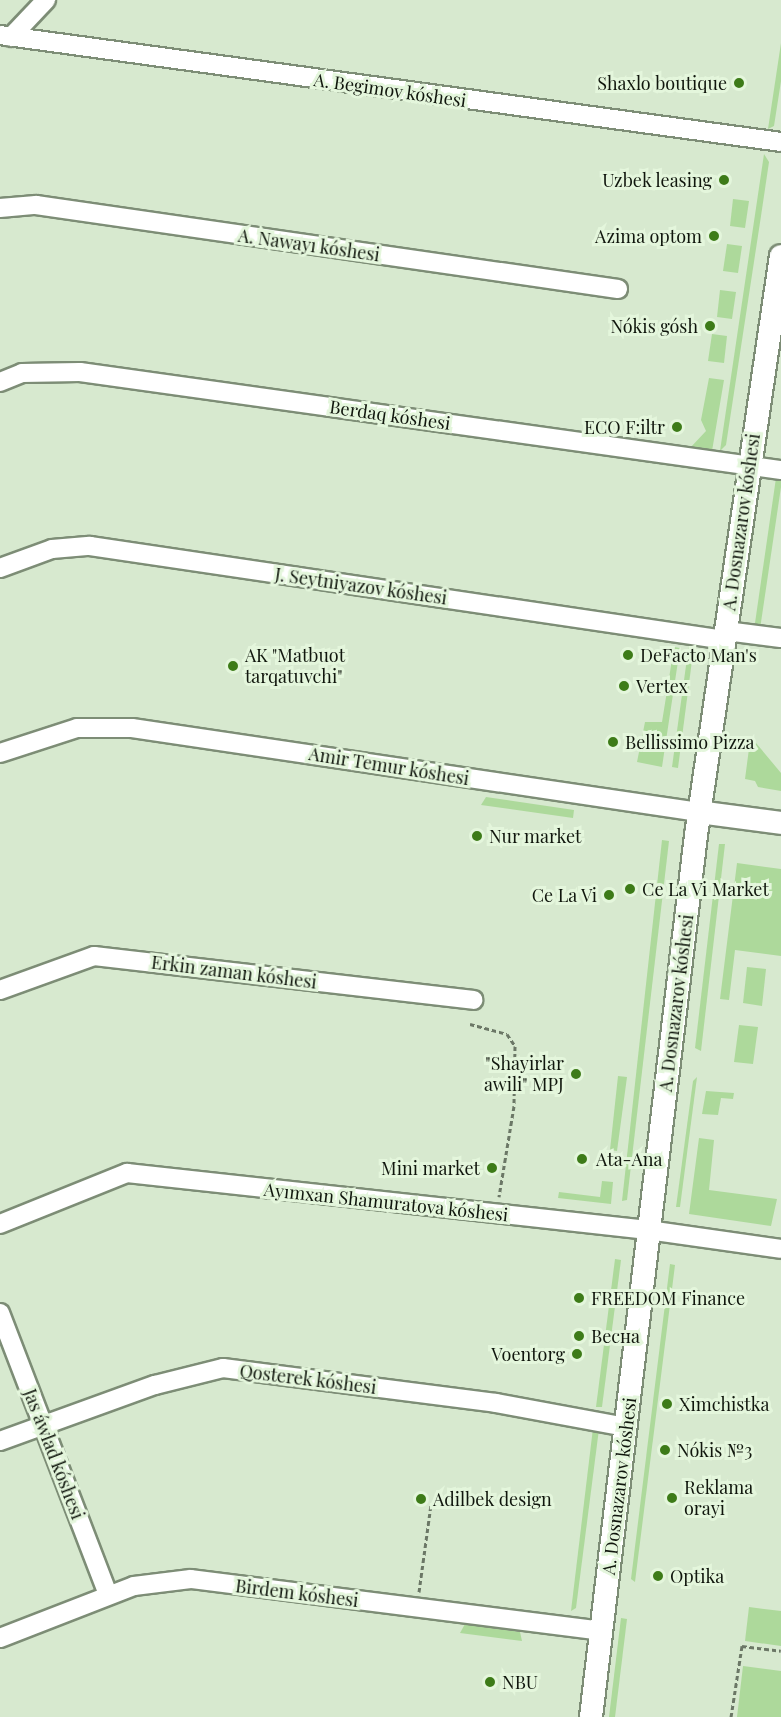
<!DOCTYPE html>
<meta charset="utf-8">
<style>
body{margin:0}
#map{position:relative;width:781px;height:1717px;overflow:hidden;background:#d7e9cf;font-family:"Playfair Display",serif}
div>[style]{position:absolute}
.green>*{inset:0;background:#add99b}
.path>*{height:3px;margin-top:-1.5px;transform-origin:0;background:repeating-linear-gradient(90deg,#6b7766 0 4.5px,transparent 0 7.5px)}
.roads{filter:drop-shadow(2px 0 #7d8d76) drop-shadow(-2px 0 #7d8d76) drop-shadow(0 2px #7d8d76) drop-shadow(0 -2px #7d8d76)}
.minor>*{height:18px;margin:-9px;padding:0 9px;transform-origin:9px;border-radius:9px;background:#fff}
.major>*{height:22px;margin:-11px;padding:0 11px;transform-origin:11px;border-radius:11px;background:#fff}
.dots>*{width:16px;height:16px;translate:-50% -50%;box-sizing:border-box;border:3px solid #e4f6dc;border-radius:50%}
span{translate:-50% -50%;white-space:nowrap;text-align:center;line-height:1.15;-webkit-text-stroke:6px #e4f6dc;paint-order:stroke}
.poi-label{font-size:18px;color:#10160d}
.right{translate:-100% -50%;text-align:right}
.left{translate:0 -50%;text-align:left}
.street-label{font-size:18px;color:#10160d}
</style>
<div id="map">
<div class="green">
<div style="clip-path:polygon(781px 43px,781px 81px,774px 126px,768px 129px)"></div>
<div style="clip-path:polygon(764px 154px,769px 162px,761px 216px,726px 445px,720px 451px)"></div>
<div style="clip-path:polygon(733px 199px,749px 201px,745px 228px,730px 226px)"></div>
<div style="clip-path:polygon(727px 244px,742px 246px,738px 273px,723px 271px)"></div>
<div style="clip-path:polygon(720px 290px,736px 292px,732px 319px,717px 317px)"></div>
<div style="clip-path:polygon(712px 334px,727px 336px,724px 363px,708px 361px)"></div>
<div style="clip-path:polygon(709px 378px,724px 380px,712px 451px,690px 448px,706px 431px,701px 420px)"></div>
<div style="clip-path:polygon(776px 478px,781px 478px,781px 487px,760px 629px,755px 623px)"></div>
<div style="clip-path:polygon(689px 644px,694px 645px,678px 768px,672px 767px)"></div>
<div style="clip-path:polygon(674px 647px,680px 648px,662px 767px,637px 762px,645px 722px,662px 722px)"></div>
<div style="clip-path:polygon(750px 741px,756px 743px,781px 773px,781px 791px,758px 787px,755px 781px,745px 779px)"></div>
<div style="clip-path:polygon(486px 797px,574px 810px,573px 818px,481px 805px)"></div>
<div style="clip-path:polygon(662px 840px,669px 841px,627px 1200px,622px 1201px)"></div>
<div style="clip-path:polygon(719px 844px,725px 844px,701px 1051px,695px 1048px)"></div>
<div style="clip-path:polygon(737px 863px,781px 869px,781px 956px,735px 950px,729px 1000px,720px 999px)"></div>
<div style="clip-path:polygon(747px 967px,766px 969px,762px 1006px,743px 1003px)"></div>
<div style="clip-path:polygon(739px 1025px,758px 1027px,753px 1064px,734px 1062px)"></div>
<div style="clip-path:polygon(618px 1076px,627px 1077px,617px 1151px,610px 1150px)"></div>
<div style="clip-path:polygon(697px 1077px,680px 1207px,676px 1207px,693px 1081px)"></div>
<div style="clip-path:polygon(706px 1091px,734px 1093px,733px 1099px,721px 1098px,718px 1115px,702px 1114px)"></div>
<div style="clip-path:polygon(699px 1138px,714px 1140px,709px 1190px,777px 1199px,771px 1226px,689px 1214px)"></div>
<div style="clip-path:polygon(602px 1181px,613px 1182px,611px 1204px,558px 1198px,559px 1192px,600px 1197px)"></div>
<div style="clip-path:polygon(615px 1259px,621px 1260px,602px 1407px,596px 1407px)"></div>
<div style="clip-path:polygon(670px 1264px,675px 1265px,635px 1582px,631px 1579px)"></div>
<div style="clip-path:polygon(593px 1428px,599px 1429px,576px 1608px,571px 1611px)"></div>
<div style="clip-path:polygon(749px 1607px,781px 1611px,781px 1646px,745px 1641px)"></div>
<div style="clip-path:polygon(621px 1618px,627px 1619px,615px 1717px,609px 1717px)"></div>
<div style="clip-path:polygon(465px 1624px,520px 1632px,522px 1641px,460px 1633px)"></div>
<div style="clip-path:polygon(743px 1666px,781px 1671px,781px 1717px,737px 1717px)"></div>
</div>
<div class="path">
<div style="left:470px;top:1024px;width:38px;rotate:15deg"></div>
<div style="left:507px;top:1034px;width:14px;rotate:56deg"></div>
<div style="left:515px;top:1046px;width:60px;rotate:91deg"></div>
<div style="left:514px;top:1106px;width:92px;rotate:99.4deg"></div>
<div style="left:419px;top:1592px;width:89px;rotate:-82.2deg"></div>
<div style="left:731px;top:1717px;width:72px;rotate:-81.2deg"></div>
<div style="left:742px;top:1646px;width:39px;rotate:7deg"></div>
</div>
<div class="roads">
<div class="minor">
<div style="left:0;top:35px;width:788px;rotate:7.8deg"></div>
<div style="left:11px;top:37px;width:51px;rotate:-46.6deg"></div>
<div style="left:0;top:208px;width:36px;rotate:-5deg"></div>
<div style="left:36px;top:205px;width:588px;rotate:8.21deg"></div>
<div style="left:0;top:382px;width:24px;rotate:-22deg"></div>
<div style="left:22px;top:373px;width:58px;rotate:-1deg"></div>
<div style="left:80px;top:372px;width:708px;rotate:7.96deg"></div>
<div style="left:0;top:568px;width:55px;rotate:-20.1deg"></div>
<div style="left:52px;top:549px;width:38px;rotate:-5deg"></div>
<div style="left:90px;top:546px;width:641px;rotate:8.43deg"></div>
<div style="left:726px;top:631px;width:55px;rotate:7.3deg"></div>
<div style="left:0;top:753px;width:81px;rotate:-18deg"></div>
<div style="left:77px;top:728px;width:55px"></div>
<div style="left:132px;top:728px;width:573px;rotate:8.43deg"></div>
<div style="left:0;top:990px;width:100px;rotate:-19.9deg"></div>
<div style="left:94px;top:956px;width:382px;rotate:6.6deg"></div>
<div style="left:0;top:1224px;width:137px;rotate:-21.9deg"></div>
<div style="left:127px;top:1173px;width:524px;rotate:6.24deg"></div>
<div style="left:648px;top:1230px;width:134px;rotate:8.1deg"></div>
<div style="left:0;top:1313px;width:302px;rotate:69deg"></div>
<div style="left:0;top:1441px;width:165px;rotate:-19.9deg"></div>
<div style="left:155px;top:1385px;width:70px;rotate:-14deg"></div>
<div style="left:223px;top:1368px;width:275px;rotate:7.3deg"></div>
<div style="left:496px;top:1403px;width:132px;rotate:10.5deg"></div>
<div style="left:0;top:1638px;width:144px;rotate:-21.2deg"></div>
<div style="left:134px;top:1586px;width:57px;rotate:-7deg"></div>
<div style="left:191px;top:1579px;width:414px;rotate:7.2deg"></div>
</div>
<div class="major">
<div style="left:699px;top:812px;width:83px;rotate:7.6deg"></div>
<div style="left:591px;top:1717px;width:888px;rotate:-83.21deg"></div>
<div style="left:696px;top:835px;width:585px;rotate:-81.65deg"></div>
</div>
</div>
<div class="dots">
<div style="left:739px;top:83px;background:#3d7b18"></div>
<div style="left:724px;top:180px;background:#3d7b18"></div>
<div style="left:714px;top:236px;background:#3d7b18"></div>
<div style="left:710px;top:326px;background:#3d7b18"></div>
<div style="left:677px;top:427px;background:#3d7b18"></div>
<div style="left:628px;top:655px;background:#3d7b18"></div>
<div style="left:233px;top:666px;background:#3d7b18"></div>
<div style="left:624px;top:686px;background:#3d7b18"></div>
<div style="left:613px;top:742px;background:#3d7b18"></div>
<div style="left:477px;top:836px;background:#3d7b18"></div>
<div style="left:630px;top:889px;background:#3d7b18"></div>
<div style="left:609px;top:895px;background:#3d7b18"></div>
<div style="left:576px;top:1074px;background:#3d7b18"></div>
<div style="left:582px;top:1159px;background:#3d7b18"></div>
<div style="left:492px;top:1168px;background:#3d7b18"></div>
<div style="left:579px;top:1298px;background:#3d7b18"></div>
<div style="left:579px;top:1336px;background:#3d7b18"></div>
<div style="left:577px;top:1354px;background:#3d7b18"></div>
<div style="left:667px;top:1404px;background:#3d7b18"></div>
<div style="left:665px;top:1450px;background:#3d7b18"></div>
<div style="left:672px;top:1498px;background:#3d7b18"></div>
<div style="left:421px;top:1499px;background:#3d7b18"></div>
<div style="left:658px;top:1576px;background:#3d7b18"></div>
<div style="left:490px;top:1682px;background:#3d7b18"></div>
</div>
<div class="poi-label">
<span class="right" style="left:727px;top:83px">Shaxlo boutique</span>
<span class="right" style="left:712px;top:180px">Uzbek leasing</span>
<span class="right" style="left:702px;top:236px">Azima optom</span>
<span class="right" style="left:698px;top:326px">Nókis gósh</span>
<span class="right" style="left:665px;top:427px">ECO F:iltr</span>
<span class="left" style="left:640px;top:655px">DeFacto Man's</span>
<span class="left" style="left:245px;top:666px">AK "Matbuot<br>tarqatuvchi"</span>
<span class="left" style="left:636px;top:686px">Vertex</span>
<span class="left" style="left:625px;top:742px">Bellissimo Pizza</span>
<span class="left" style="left:489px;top:836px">Nur market</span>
<span class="left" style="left:642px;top:889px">Ce La Vi Market</span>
<span class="right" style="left:597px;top:895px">Ce La Vi</span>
<span class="right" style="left:564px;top:1074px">"Shayirlar<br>awili" MPJ</span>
<span class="left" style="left:596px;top:1159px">Ata-Ana</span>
<span class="right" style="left:480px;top:1168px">Mini market</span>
<span class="left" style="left:591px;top:1298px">FREEDOM Finance</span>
<span class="left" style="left:591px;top:1336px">Весна</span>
<span class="right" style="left:565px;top:1354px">Voentorg</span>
<span class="left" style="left:679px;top:1404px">Ximchistka</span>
<span class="left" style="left:677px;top:1450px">Nókis №3</span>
<span class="left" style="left:684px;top:1498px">Reklama<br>orayi</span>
<span class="left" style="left:433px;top:1499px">Adilbek design</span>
<span class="left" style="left:670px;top:1576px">Optika</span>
<span class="left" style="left:502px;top:1682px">NBU</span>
</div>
<div class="street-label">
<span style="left:390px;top:90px;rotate:8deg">A. Begimov kóshesi</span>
<span style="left:309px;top:245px;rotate:8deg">A. Nawayı kóshesi</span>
<span style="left:390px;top:415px;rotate:8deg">Berdaq kóshesi</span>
<span style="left:741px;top:522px;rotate:-82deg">A. Dosnazarov kóshesi</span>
<span style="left:361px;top:586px;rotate:8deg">J. Seytniyazov kóshesi</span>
<span style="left:389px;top:766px;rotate:9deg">Amir Temur kóshesi</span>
<span style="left:234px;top:972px;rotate:7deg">Erkin zaman kóshesi</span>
<span style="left:676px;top:1003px;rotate:-83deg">A. Dosnazarov kóshesi</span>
<span style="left:386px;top:1202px;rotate:6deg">Ayımxan Shamuratova kóshesi</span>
<span style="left:308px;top:1379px;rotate:7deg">Qosterek kóshesi</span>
<span style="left:54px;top:1454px;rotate:69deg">Jas áwlad kóshesi</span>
<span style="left:619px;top:1486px;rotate:-83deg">A. Dosnazarov kóshesi</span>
<span style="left:297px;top:1593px;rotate:7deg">Birdem kóshesi</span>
</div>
</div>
